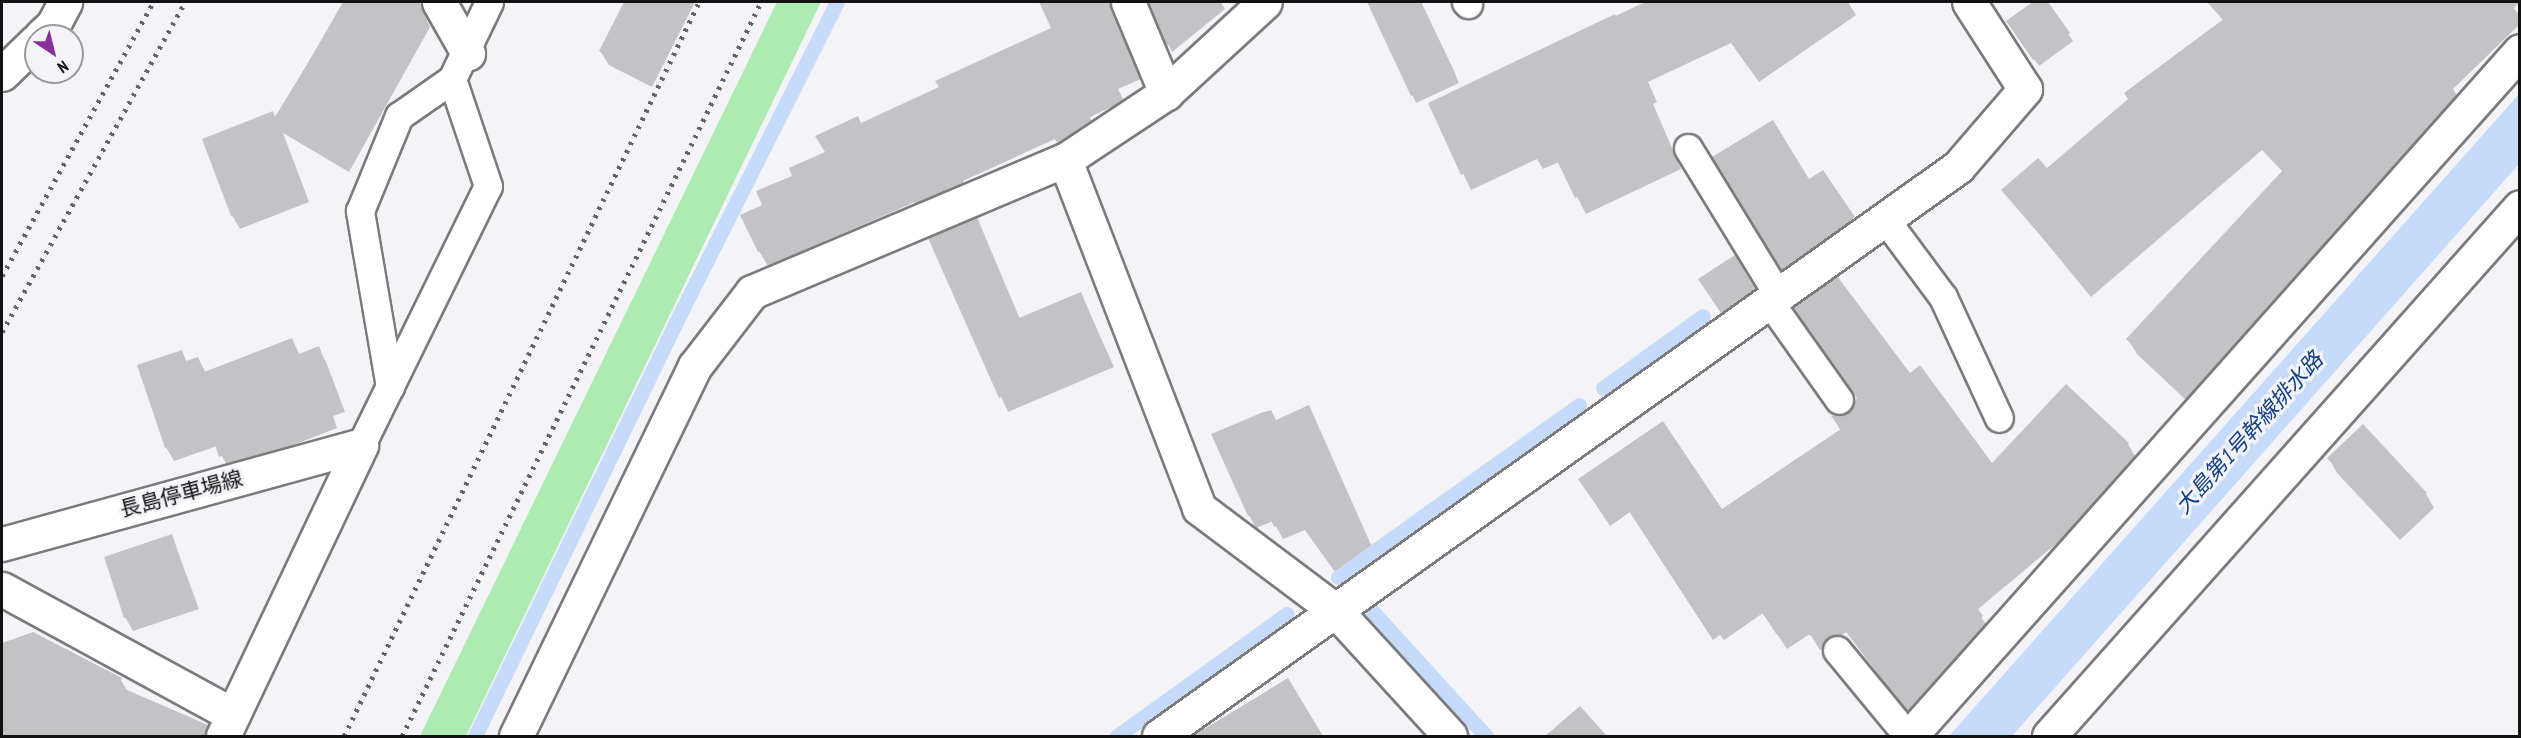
<!DOCTYPE html>
<meta charset="utf-8">
<style>
body{margin:0}
#map{position:relative;width:2521px;height:738px;overflow:hidden;background:#f4f4f8;font-family:"PT Sans Narrow","Noto Sans JP",sans-serif}
div>[style]{position:absolute}
.green>*{inset:0;background:#adebb2}
.water>*{inset:0;background:#c6dbfa}
.shadow>*{inset:0;background:#0003}
.stream>*{height:15px;margin:-7.5px;padding:0 7.5px;transform-origin:7.5px;border-radius:7.5px;background:#c6dbfa}
.building>*{inset:0;background:#c3c3c6}
.roads{filter:drop-shadow(2px 0 #7b7b7e) drop-shadow(-2px 0 #7b7b7e) drop-shadow(0 2px #7b7b7e) drop-shadow(0 -2px #7b7b7e)}
.service>*{height:27px;margin:-13.5px;padding:0 13.5px;transform-origin:13.5px;border-radius:13.5px;background:#fff}
.minor>*{height:33px;margin:-16.5px;padding:0 16.5px;transform-origin:16.5px;border-radius:16.5px;background:#fff}
.secondary>*{height:33px;margin:-16.5px;padding:0 16.5px;transform-origin:16.5px;border-radius:16.5px;background:#fff}
.rail>*{height:4.5px;margin-top:-2.25px;transform-origin:0;background:repeating-linear-gradient(90deg,#646466 0 3px,transparent 0 9px)}
span{translate:-50% -50%;white-space:nowrap;text-align:center;line-height:1.15;-webkit-text-stroke:6px #f4f4f8;paint-order:stroke}
.street-label{font-size:21px;color:#121213}
.water-label{font-size:22px;color:#113f81;font-style:italic}
.frame{position:absolute;inset:0;border:3px solid #121213;pointer-events:none}
.north{position:absolute;left:24px;top:24px;width:60px;height:60px;box-sizing:border-box;background:#f4f4f8;border:2px solid #9a9a9c;border-radius:50%;rotate:145deg;font-size:16px;font-weight:700;line-height:24px;text-align:center;color:#121213}
.north::after{content:'';display:block;margin:auto;width:21px;height:27px;background:#872f9b;clip-path:polygon(50% 0,100% 100%,50% 72%,0 100%)}
</style>
<div id="map">
<div class="green">
<div style="clip-path:polygon(777px 2px,821px 2px,466px 736px,420px 736px)"></div>
</div>
<div class="water">
<div style="clip-path:polygon(2519px 94px,2519px 164px,2012px 736px,1949px 736px)"></div>
</div>
<div class="shadow">
<div style="clip-path:polygon(343px 2px,414px 2px,420px 5px,430px 27px,349px 172px,283px 133px,309px 202px,240px 229px,232px 215px,276px 119px)"></div>
<div style="clip-path:polygon(625px 2px,695px 2px,652px 87px,609px 65px,600px 51px)"></div>
<div style="clip-path:polygon(1041px 2px,1108px 2px,1141px 79px,1118px 89px,1124px 101px,1090px 117px,1095px 130px,1059px 146px,1055px 139px,963px 181px,971px 198px,924px 218px,915px 202px,768px 266px,759px 251px,764px 206px,794px 177px,861px 124px,941px 88px,1053px 28px)"></div>
<div style="clip-path:polygon(1159px 2px,1221px 2px,1225px 9px,1172px 52px,1152px 7px)"></div>
<div style="clip-path:polygon(1387px 2px,1421px 2px,1459px 83px,1416px 103px,1372px 9px)"></div>
<div style="clip-path:polygon(1645px 2px,1848px 2px,1856px 15px,1759px 82px,1731px 43px,1648px 82px,1657px 102px,1653px 104px,1681px 169px,1586px 214px,1559px 162px,1543px 169px,1537px 159px,1471px 190px,1430px 104px)"></div>
<div style="clip-path:polygon(2036px 2px,2046px 2px,2073px 41px,2039px 66px,2008px 22px)"></div>
<div style="clip-path:polygon(2207px 2px,2509px 2px,2520px 16px,2520px 24px,2453px 89px,2460px 100px,2248px 329px,2251px 333px,2187px 401px,2137px 354px,2128px 339px,2283px 172px,2262px 150px,2091px 297px,2003px 190px,2047px 170px,2224px 21px)"></div>
<div style="clip-path:polygon(1714px 158px,1808px 181px,1822px 172px,1860px 229px,1788px 280px)"></div>
<div style="clip-path:polygon(977px 219px,1020px 319px,1081px 294px,1114px 367px,1008px 412px,930px 239px)"></div>
<div style="clip-path:polygon(1734px 257px,1758px 296px,1726px 319px,1704px 287px)"></div>
<div style="clip-path:polygon(1795px 308px,1910px 375px,1992px 465px,2128px 444px,2137px 459px,2063px 538px,1977px 610px,1990px 631px,1908px 714px,1846px 632px,1820px 650px,1810px 634px,1787px 649px,1763px 613px,1724px 640px,1720px 635px,1713px 640px,1630px 512px,1610px 526px,1589px 494px,1722px 511px,1841px 431px,1833px 418px,1848px 414px,1858px 399px)"></div>
<div style="clip-path:polygon(292px 340px,300px 355px,318px 348px,326px 362px,345px 412px,333px 416px,337px 428px,229px 470px,217px 446px,174px 461px,166px 447px,182px 352px,187px 362px,198px 358px,206px 373px)"></div>
<div style="clip-path:polygon(1308px 407px,1377px 558px,1343px 583px,1305px 530px,1283px 539px,1273px 521px,1256px 528px,1249px 515px,1276px 422px)"></div>
<div style="clip-path:polygon(2329px 458px,2426px 494px,2434px 508px,2400px 540px,2337px 473px)"></div>
<div style="clip-path:polygon(172px 536px,199px 609px,133px 631px,125px 617px)"></div>
<div style="clip-path:polygon(33px 634px,121px 680px,128px 692px,200px 723px,208px 736px,2px 736px,2px 645px)"></div>
<div style="clip-path:polygon(1287px 681px,1322px 736px,1193px 736px,1204px 729px)"></div>
<div style="clip-path:polygon(1580px 706px,1607px 736px,1545px 736px)"></div>
</div>
<div class="stream">
<div style="left:1603px;top:388px;width:123px;rotate:-35.8deg"></div>
<div style="left:1338px;top:577px;width:296px;rotate:-35.5deg"></div>
<div style="left:1373px;top:612px;width:168px;rotate:47.7deg"></div>
<div style="left:475px;top:736px;width:469px;rotate:-64.1deg"></div>
<div style="left:680px;top:314px;width:349px;rotate:-63.3deg"></div>
<div style="left:1117px;top:736px;width:209px;rotate:-35.7deg"></div>
</div>
<div class="building">
<div style="clip-path:polygon(345px 2px,420px 2px,423px 12px,341px 159px,277px 121px,303px 188px,231px 216px,202px 139px,273px 111px,275px 117px)"></div>
<div style="clip-path:polygon(624px 2px,680px 2px,644px 74px,599px 51px)"></div>
<div style="clip-path:polygon(1039px 2px,1110px 2px,1133px 63px,1111px 73px,1116px 86px,1082px 101px,1088px 114px,1048px 131px,1045px 125px,956px 166px,963px 183px,914px 203px,907px 187px,758px 252px,740px 215px,762px 205px,756px 191px,792px 176px,789px 168px,825px 152px,815px 136px,858px 116px,861px 123px,939px 87px,935px 81px,1051px 28px)"></div>
<div style="clip-path:polygon(1148px 2px,1221px 2px,1167px 46px)"></div>
<div style="clip-path:polygon(1367px 2px,1421px 2px,1456px 75px,1411px 96px)"></div>
<div style="clip-path:polygon(1666px 2px,1689px 2px,1705px 35px,1640px 66px,1649px 86px,1645px 88px,1673px 153px,1575px 198px,1550px 146px,1533px 153px,1528px 143px,1461px 175px,1428px 103px,1615px 14px,1620px 23px)"></div>
<div style="clip-path:polygon(1734px 2px,1844px 2px,1748px 67px,1713px 16px)"></div>
<div style="clip-path:polygon(2033px 2px,2048px 2px,2070px 33px,2033px 60px,2006px 21px)"></div>
<div style="clip-path:polygon(2210px 2px,2520px 2px,2444px 76px,2453px 84px,2240px 314px,2243px 318px,2178px 388px,2126px 339px,2284px 169px,2253px 137px,2082px 283px,2001px 190px,2038px 158px,2047px 168px,2128px 99px,2124px 93px,2225px 18px)"></div>
<div style="clip-path:polygon(1773px 120px,1809px 179px,1823px 170px,1855px 217px,1781px 270px,1712px 157px)"></div>
<div style="clip-path:polygon(977px 217px,1019px 318px,1081px 292px,1107px 353px,999px 398px,928px 238px)"></div>
<div style="clip-path:polygon(1735px 255px,1755px 288px,1721px 313px,1698px 279px)"></div>
<div style="clip-path:polygon(1837px 276px,1910px 373px,1920px 365px,1992px 463px,2066px 384px,2129px 443px,2055px 523px,1968px 595px,1983px 616px,1973px 623px,1977px 630px,1899px 700px,1837px 618px,1810px 636px,1800px 620px,1777px 635px,1753px 599px,1715px 626px,1711px 621px,1704px 626px,1621px 499px,1601px 512px,1578px 479px,1663px 421px,1722px 509px,1841px 429px,1831px 416px,1848px 413px,1857px 398px,1793px 308px)"></div>
<div style="clip-path:polygon(292px 338px,299px 354px,319px 346px,338px 398px,327px 402px,330px 414px,219px 457px,211px 432px,165px 448px,137px 365px,182px 350px,186px 361px,198px 357px,204px 372px)"></div>
<div style="clip-path:polygon(1309px 405px,1371px 545px,1335px 571px,1296px 518px,1274px 527px,1266px 508px,1248px 516px,1211px 434px,1261px 413px,1271px 410px,1276px 420px)"></div>
<div style="clip-path:polygon(2363px 424px,2427px 493px,2391px 526px,2327px 458px)"></div>
<div style="clip-path:polygon(172px 534px,192px 594px,124px 618px,104px 557px)"></div>
<div style="clip-path:polygon(33px 632px,122px 678px,118px 686px,208px 725px,204px 736px,2px 736px,2px 643px)"></div>
<div style="clip-path:polygon(1288px 678px,1323px 736px,1193px 736px)"></div>
</div>
<div class="roads">
<div class="service">
<div style="left:1466px;top:2px;width:3px;rotate:45deg"></div>
<div style="left:1688px;top:148px;width:172px;rotate:58.5deg"></div>
<div style="left:1885px;top:219px;width:97px;rotate:53.4deg"></div>
<div style="left:1943px;top:297px;width:133px;rotate:65.2deg"></div>
<div style="left:1769px;top:301px;width:121px;rotate:54.7deg"></div>
<div style="left:390px;top:387px;width:179px;rotate:-99.7deg"></div>
<div style="left:360px;top:211px;width:103px;rotate:-67.7deg"></div>
<div style="left:399px;top:116px;width:65px;rotate:-34.9deg"></div>
<div style="left:361px;top:445px;width:288px;rotate:-63.9deg"></div>
<div style="left:488px;top:186px;width:113px;rotate:-108.6deg"></div>
<div style="left:452px;top:79px;width:85px;rotate:-64.3deg"></div>
<div style="left:1837px;top:650px;width:112px;rotate:50.5deg"></div>
</div>
<div class="minor">
<div style="left:439px;top:2px;width:59px;rotate:60.4deg"></div>
<div style="left:1128px;top:2px;width:99px;rotate:67.3deg"></div>
<div style="left:41px;top:36px;width:16px;rotate:-43deg"></div>
<div style="left:53px;top:25px;width:26px;rotate:-62deg"></div>
<div style="left:2px;top:74px;width:47px;rotate:-44.1deg"></div>
<div style="left:1065px;top:160px;width:373px;rotate:68.9deg"></div>
<div style="left:1199px;top:508px;width:171px;rotate:36.9deg"></div>
<div style="left:1336px;top:611px;width:169px;rotate:47.6deg"></div>
<div style="left:2px;top:589px;width:263px;rotate:28.6deg"></div>
<div style="left:223px;top:736px;width:322px;rotate:-64.6deg"></div>
<div style="left:516px;top:736px;width:411px;rotate:-64.2deg"></div>
<div style="left:695px;top:366px;width:93px;rotate:-52.4deg"></div>
<div style="left:752px;top:292px;width:340px;rotate:-22.9deg"></div>
<div style="left:1065px;top:160px;width:121px;rotate:-33.6deg"></div>
<div style="left:1166px;top:93px;width:134px;rotate:-42.6deg"></div>
<div style="left:1159px;top:736px;width:981px;rotate:-35.46deg"></div>
<div style="left:1958px;top:167px;width:103px;rotate:-49.3deg"></div>
<div style="left:2025px;top:89px;width:103px;rotate:-122.8deg"></div>
<div style="left:1910px;top:736px;width:917px;rotate:-48.31deg"></div>
<div style="left:2049px;top:736px;width:708px;rotate:-48.32deg"></div>
</div>
<div class="secondary">
<div style="left:2px;top:544px;width:372px;rotate:-15.4deg"></div>
</div>
</div>
<div class="rail">
<div style="left:2px;top:276px;width:313px;rotate:-61.1deg"></div>
<div style="left:2px;top:332px;width:377px;rotate:-61deg"></div>
<div style="left:344px;top:736px;width:815px;rotate:-64.19deg"></div>
<div style="left:402px;top:736px;width:817px;rotate:-63.94deg"></div>
</div>
<div class="street-label">
<span style="left:181px;top:494px;rotate:-15deg">長島停車場線</span>
</div>
<div class="water-label">
<span style="left:2249px;top:433px;rotate:-48deg">大島第1号幹線排水路</span>
</div>
<div class="frame"></div>
<div class="north">N</div>
</div>
